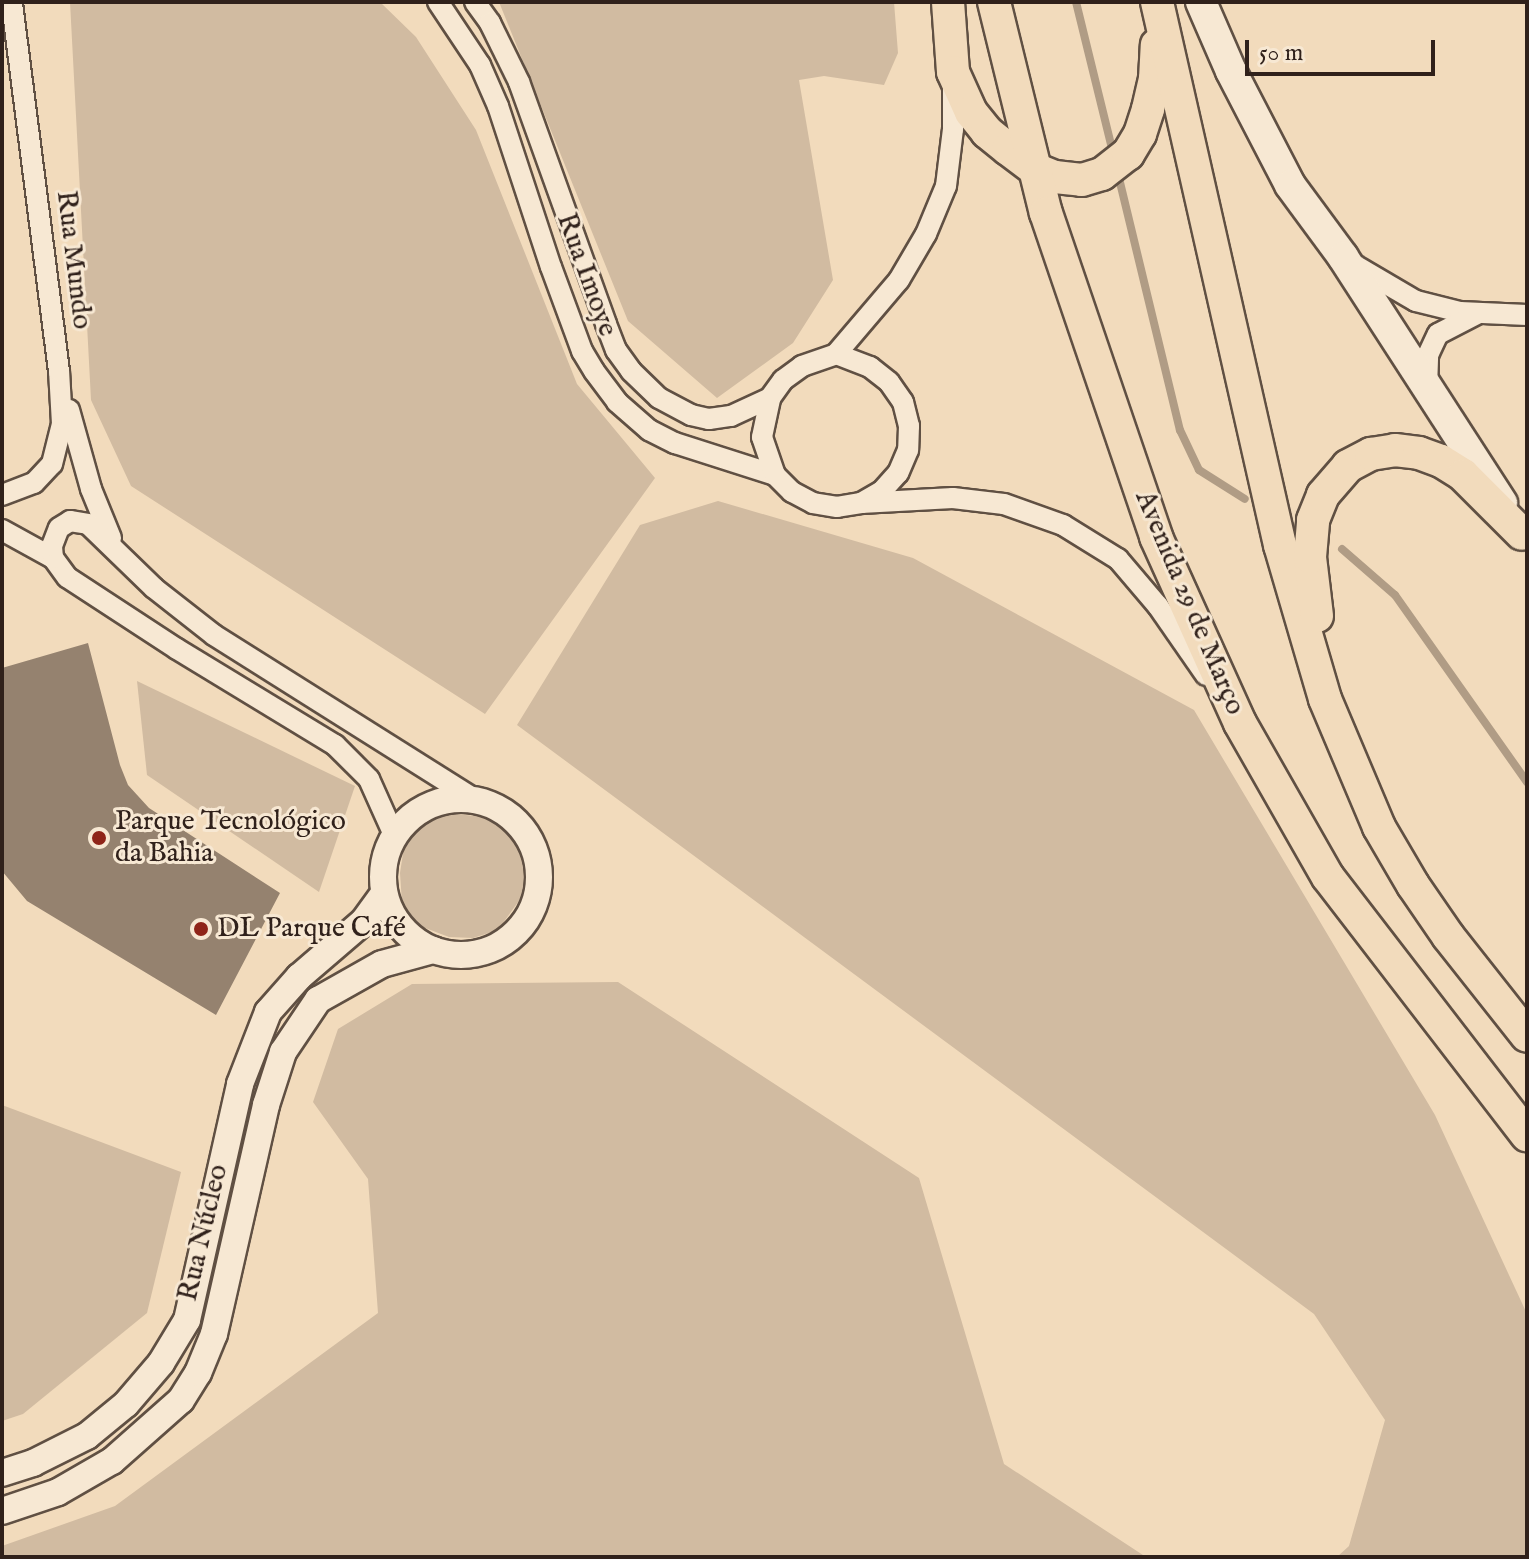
<!DOCTYPE html>
<meta charset="utf-8">
<style>
body{margin:0}
#map{position:relative;width:1529px;height:1559px;overflow:hidden;background:#f2dbbc;font-family:"IM FELL English",serif}
div>[style]{position:absolute}
.green>*{inset:0;background:#d1bba1}
.stream>*{height:8px;margin:-4px;padding:0 4px;transform-origin:4px;border-radius:4px;background:#b09c85}
.building>*{inset:0;background:#95826f}
.roads{filter:drop-shadow(2px 0 #605043) drop-shadow(-2px 0 #605043) drop-shadow(0 2px #605043) drop-shadow(0 -2px #605043)}
.minor>*{height:20px;margin:-10px;padding:0 10px;transform-origin:10px;border-radius:10px;background:#f7e8d3}
.tertiary>*{height:26px;margin:-13px;padding:0 13px;transform-origin:13px;border-radius:13px;background:#f7e8d3}
.tertiary>.ring{margin:-13px;padding:0;box-sizing:content-box;background:none;border:26px solid #f7e8d3;border-radius:50%}
.secondary>*{height:30px;margin:-15px;padding:0 15px;transform-origin:15px;border-radius:15px;background:#f7e8d3}
.primary>*{height:32px;margin:-16px;padding:0 16px;transform-origin:16px;border-radius:16px;background:#f2dbbc}
.dots>*{width:22px;height:22px;translate:-50% -50%;box-sizing:border-box;border:4px solid #f7e8d3;border-radius:50%}
span{translate:-50% -50%;white-space:nowrap;text-align:center;line-height:1.15;-webkit-text-stroke:6px #f7e8d3;paint-order:stroke}
.street-label{font-size:28px;color:#30211b}
.poi-label{font-size:28px;color:#30211b}
.left{translate:0 -50%;text-align:left}
.frame{position:absolute;inset:0;border:4px solid #30211b;pointer-events:none}
.scale{position:absolute;left:1245px;top:40px;width:190px;height:36px;box-sizing:border-box;border:4px solid #30211b;border-top:0;padding-left:10px;font-size:24px;line-height:28px;white-space:nowrap;color:#30211b;-webkit-text-stroke:6px #f7e8d3;paint-order:stroke}
</style>
<div id="map">
<div class="green">
<div style="clip-path:polygon(70px 2px,380px 2px,416px 37px,476px 130px,577px 384px,655px 478px,485px 714px,131px 486px,91px 400px)"></div>
<div style="clip-path:polygon(499px 2px,894px 2px,898px 53px,884px 85px,824px 76px,799px 80px,833px 280px,793px 343px,717px 398px,628px 321px)"></div>
<div style="clip-path:polygon(718px 501px,913px 558px,1194px 710px,1435px 1115px,1527px 1314px,1527px 1557px,1337px 1557px,1349px 1546px,1385px 1420px,1314px 1314px,517px 725px,640px 525px)"></div>
<div style="clip-path:polygon(137px 681px,355px 786px,319px 892px,147px 775px)"></div>
<div style="clip-path:polygon(446px 813px,494px 818px,512px 832px,523px 850px,527px 876px,521px 898px,498px 930px,473px 938px,449px 937px,420px 926px,402px 903px,400px 873px,405px 840px,425px 823px)"></div>
<div style="clip-path:polygon(618px 982px,919px 1178px,1004px 1464px,1146px 1557px,2px 1557px,2px 1546px,115px 1506px,378px 1313px,368px 1179px,313px 1102px,338px 1029px,412px 984px)"></div>
<div style="clip-path:polygon(2px 1105px,181px 1172px,147px 1313px,23px 1414px,2px 1421px)"></div>
</div>
<div class="stream">
<div style="left:1076px;top:2px;width:160px;rotate:76.2deg"></div>
<div style="left:1117px;top:170px;width:268px;rotate:76.4deg"></div>
<div style="left:1180px;top:430px;width:44px;rotate:64.6deg"></div>
<div style="left:1199px;top:470px;width:54px;rotate:32.2deg"></div>
<div style="left:1342px;top:549px;width:70px;rotate:41deg"></div>
<div style="left:1395px;top:595px;width:229px;rotate:54.8deg"></div>
</div>
<div class="building">
<div style="clip-path:polygon(88px 643px,120px 765px,128px 785px,149px 808px,280px 893px,216px 1015px,27px 901px,2px 871px,2px 668px)"></div>
</div>
<div class="roads">
<div class="minor">
<div style="left:438px;top:2px;width:76px;rotate:56.3deg"></div>
<div style="left:480px;top:65px;width:45px;rotate:66.3deg"></div>
<div style="left:498px;top:106px;width:169px;rotate:71.8deg"></div>
<div style="left:551px;top:267px;width:90px;rotate:69.7deg"></div>
<div style="left:582px;top:351px;width:23px;rotate:59deg"></div>
<div style="left:594px;top:371px;width:39px;rotate:53deg"></div>
<div style="left:617px;top:402px;width:43px;rotate:41.2deg"></div>
<div style="left:649px;top:430px;width:29px;rotate:27deg"></div>
<div style="left:675px;top:443px;width:105px;rotate:17.7deg"></div>
<div style="left:475px;top:2px;width:26px;rotate:54deg"></div>
<div style="left:490px;top:23px;width:66px;rotate:63.8deg"></div>
<div style="left:519px;top:82px;width:257px;rotate:70.2deg"></div>
<div style="left:606px;top:324px;width:28px;rotate:69deg"></div>
<div style="left:616px;top:350px;width:26px;rotate:54deg"></div>
<div style="left:631px;top:371px;width:39px;rotate:44deg"></div>
<div style="left:659px;top:398px;width:36px;rotate:28deg"></div>
<div style="left:691px;top:415px;width:18px;rotate:13deg"></div>
<div style="left:709px;top:419px;width:22px;rotate:-8deg"></div>
<div style="left:731px;top:416px;width:43px;rotate:-24.8deg"></div>
<div style="left:1356px;top:266px;width:69px;rotate:30.3deg"></div>
<div style="left:1416px;top:301px;width:45px;rotate:14deg"></div>
<div style="left:1460px;top:312px;width:67px;rotate:2.6deg"></div>
<div style="left:836px;top:354px;width:36px;rotate:21deg"></div>
<div style="left:870px;top:367px;width:24px;rotate:38deg"></div>
<div style="left:889px;top:382px;width:24px;rotate:55deg"></div>
<div style="left:903px;top:402px;width:25px;rotate:76deg"></div>
<div style="left:909px;top:426px;width:24px;rotate:92deg"></div>
<div style="left:908px;top:450px;width:25px;rotate:113deg"></div>
<div style="left:898px;top:473px;width:24px;rotate:132deg"></div>
<div style="left:882px;top:491px;width:24px;rotate:150deg"></div>
<div style="left:861px;top:503px;width:24px;rotate:171deg"></div>
<div style="left:837px;top:507px;width:24px;rotate:-171deg"></div>
<div style="left:813px;top:503px;width:24px;rotate:-152deg"></div>
<div style="left:792px;top:492px;width:24px;rotate:-135deg"></div>
<div style="left:775px;top:475px;width:40px;rotate:-108.9deg"></div>
<div style="left:762px;top:437px;width:40px;rotate:-78deg"></div>
<div style="left:770px;top:398px;width:22px;rotate:-54deg"></div>
<div style="left:783px;top:380px;width:24px;rotate:-36deg"></div>
<div style="left:802px;top:366px;width:36px;rotate:-19deg"></div>
<div style="left:836px;top:354px;width:97px;rotate:-49.6deg"></div>
<div style="left:899px;top:280px;width:53px;rotate:-59.6deg"></div>
<div style="left:926px;top:234px;width:52px;rotate:-67.4deg"></div>
<div style="left:946px;top:186px;width:57px;rotate:-83deg"></div>
<div style="left:953px;top:129px;width:45px;rotate:-90deg"></div>
<div style="left:1427px;top:388px;width:33px;rotate:-88deg"></div>
<div style="left:1428px;top:355px;width:23px;rotate:-65deg"></div>
<div style="left:1438px;top:334px;width:44px;rotate:-27.1deg"></div>
<div style="left:69px;top:410px;width:82px;rotate:74.4deg"></div>
<div style="left:91px;top:489px;width:53px;rotate:67.8deg"></div>
<div style="left:2px;top:495px;width:34px;rotate:-21deg"></div>
<div style="left:34px;top:483px;width:26px;rotate:-47deg"></div>
<div style="left:52px;top:464px;width:41px;rotate:-76deg"></div>
<div style="left:62px;top:424px;width:53px;rotate:-93.2deg"></div>
<div style="left:59px;top:371px;width:372px;rotate:-97.3deg"></div>
<div style="left:861px;top:503px;width:92px;rotate:-3.1deg"></div>
<div style="left:953px;top:498px;width:51px;rotate:6.7deg"></div>
<div style="left:1004px;top:504px;width:63px;rotate:19.6deg"></div>
<div style="left:1063px;top:525px;width:65px;rotate:31.7deg"></div>
<div style="left:1118px;top:559px;width:62px;rotate:49.6deg"></div>
<div style="left:1158px;top:606px;width:84px;rotate:55.2deg"></div>
<div style="left:2px;top:530px;width:58px;rotate:28.8deg"></div>
<div style="left:394px;top:835px;width:61px;rotate:-114.1deg"></div>
<div style="left:369px;top:779px;width:48px;rotate:-135deg"></div>
<div style="left:335px;top:745px;width:185px;rotate:-148.7deg"></div>
<div style="left:177px;top:649px;width:131px;rotate:-146.8deg"></div>
<div style="left:67px;top:577px;width:24px;rotate:-126deg"></div>
<div style="left:53px;top:558px;width:12px;rotate:-95deg"></div>
<div style="left:52px;top:546px;width:19px;rotate:-69deg"></div>
<div style="left:59px;top:528px;width:13px;rotate:-32deg"></div>
<div style="left:70px;top:521px;width:18px;rotate:9deg"></div>
<div style="left:88px;top:524px;width:92px;rotate:44.1deg"></div>
<div style="left:154px;top:588px;width:76px;rotate:38.1deg"></div>
<div style="left:214px;top:635px;width:307px;rotate:32.2deg"></div>
</div>
<div class="tertiary">
<div class="ring" style="left:383px;top:799px;width:130px;height:130px"></div>
<div style="left:2px;top:1473px;width:33px;rotate:-18deg"></div>
<div style="left:33px;top:1463px;width:60px;rotate:-26.6deg"></div>
<div style="left:87px;top:1436px;width:50px;rotate:-39.4deg"></div>
<div style="left:126px;top:1404px;width:54px;rotate:-49.5deg"></div>
<div style="left:161px;top:1363px;width:50px;rotate:-58.8deg"></div>
<div style="left:187px;top:1320px;width:242px;rotate:-77.3deg"></div>
<div style="left:240px;top:1084px;width:77px;rotate:-68.7deg"></div>
<div style="left:268px;top:1012px;width:47px;rotate:-48.5deg"></div>
<div style="left:299px;top:977px;width:86px;rotate:-40.7deg"></div>
<div style="left:364px;top:921px;width:34px;rotate:-54deg"></div>
<div style="left:2px;top:1511px;width:59px;rotate:-18.7deg"></div>
<div style="left:58px;top:1492px;width:62px;rotate:-29.9deg"></div>
<div style="left:112px;top:1461px;width:92px;rotate:-41.5deg"></div>
<div style="left:181px;top:1400px;width:32px;rotate:-58deg"></div>
<div style="left:198px;top:1373px;width:42px;rotate:-67.7deg"></div>
<div style="left:214px;top:1334px;width:235px;rotate:-77.2deg"></div>
<div style="left:266px;top:1105px;width:56px;rotate:-72.2deg"></div>
<div style="left:283px;top:1052px;width:63px;rotate:-56.1deg"></div>
<div style="left:318px;top:1000px;width:73px;rotate:-29.4deg"></div>
<div style="left:382px;top:964px;width:53px;rotate:-15.4deg"></div>
</div>
<div class="secondary">
<div style="left:1201px;top:2px;width:75px;rotate:66.5deg"></div>
<div style="left:1231px;top:71px;width:128px;rotate:62.6deg"></div>
<div style="left:1290px;top:185px;width:89px;rotate:53.6deg"></div>
<div style="left:1343px;top:257px;width:293px;rotate:57.1deg"></div>
</div>
<div class="primary">
<div style="left:948px;top:2px;width:70px;rotate:85.9deg"></div>
<div style="left:953px;top:72px;width:44px;rotate:65.8deg"></div>
<div style="left:971px;top:112px;width:26px;rotate:51deg"></div>
<div style="left:987px;top:132px;width:27px;rotate:39deg"></div>
<div style="left:1008px;top:149px;width:34px;rotate:37deg"></div>
<div style="left:1035px;top:169px;width:22px;rotate:22deg"></div>
<div style="left:1055px;top:177px;width:27px;rotate:6deg"></div>
<div style="left:1082px;top:180px;width:21px;rotate:-17deg"></div>
<div style="left:1102px;top:174px;width:33px;rotate:-38deg"></div>
<div style="left:1128px;top:154px;width:23px;rotate:-59deg"></div>
<div style="left:1140px;top:134px;width:26px;rotate:-72deg"></div>
<div style="left:1148px;top:109px;width:31px;rotate:-77deg"></div>
<div style="left:1155px;top:79px;width:34px;rotate:-87deg"></div>
<div style="left:994px;top:2px;width:217px;rotate:76.2deg"></div>
<div style="left:1046px;top:213px;width:342px;rotate:71.2deg"></div>
<div style="left:1156px;top:537px;width:204px;rotate:65.7deg"></div>
<div style="left:1240px;top:723px;width:177px;rotate:60.3deg"></div>
<div style="left:1328px;top:877px;width:326px;rotate:52.4deg"></div>
<div style="left:1157px;top:2px;width:557px;rotate:77.24deg"></div>
<div style="left:1280px;top:545px;width:160px;rotate:73.7deg"></div>
<div style="left:1325px;top:699px;width:139px;rotate:67.1deg"></div>
<div style="left:1379px;top:827px;width:67px;rotate:59.6deg"></div>
<div style="left:1413px;top:885px;width:62px;rotate:55.5deg"></div>
<div style="left:1448px;top:936px;width:127px;rotate:51.7deg"></div>
<div style="left:1317px;top:616px;width:59px;rotate:-96.8deg"></div>
<div style="left:1310px;top:557px;width:37px;rotate:-85deg"></div>
<div style="left:1313px;top:520px;width:27px;rotate:-68deg"></div>
<div style="left:1323px;top:495px;width:38px;rotate:-49deg"></div>
<div style="left:1348px;top:466px;width:26px;rotate:-28deg"></div>
<div style="left:1371px;top:454px;width:24px;rotate:-9deg"></div>
<div style="left:1395px;top:450px;width:24px;rotate:7deg"></div>
<div style="left:1419px;top:453px;width:23px;rotate:20deg"></div>
<div style="left:1441px;top:461px;width:26px;rotate:32deg"></div>
<div style="left:1463px;top:475px;width:83px;rotate:45deg"></div>
</div>
</div>
<div class="dots">
<div style="left:99px;top:838px;background:#8f2418"></div>
<div style="left:201px;top:929px;background:#8f2418"></div>
</div>
<div class="street-label">
<span style="left:73px;top:260px;rotate:83deg">Rua Mundo</span>
<span style="left:586px;top:275px;rotate:70deg">Rua Imoye</span>
<span style="left:1189px;top:603px;rotate:67deg">Avenida 29 de Março</span>
<span style="left:204px;top:1233px;rotate:-77deg">Rua Núcleo</span>
</div>
<div class="poi-label">
<span class="left" style="left:115px;top:838px">Parque Tecnológico<br>da Bahia</span>
<span class="left" style="left:217px;top:929px">DL Parque Café</span>
</div>
<div class="frame"></div>
<div class="scale">50 m</div>
</div>
